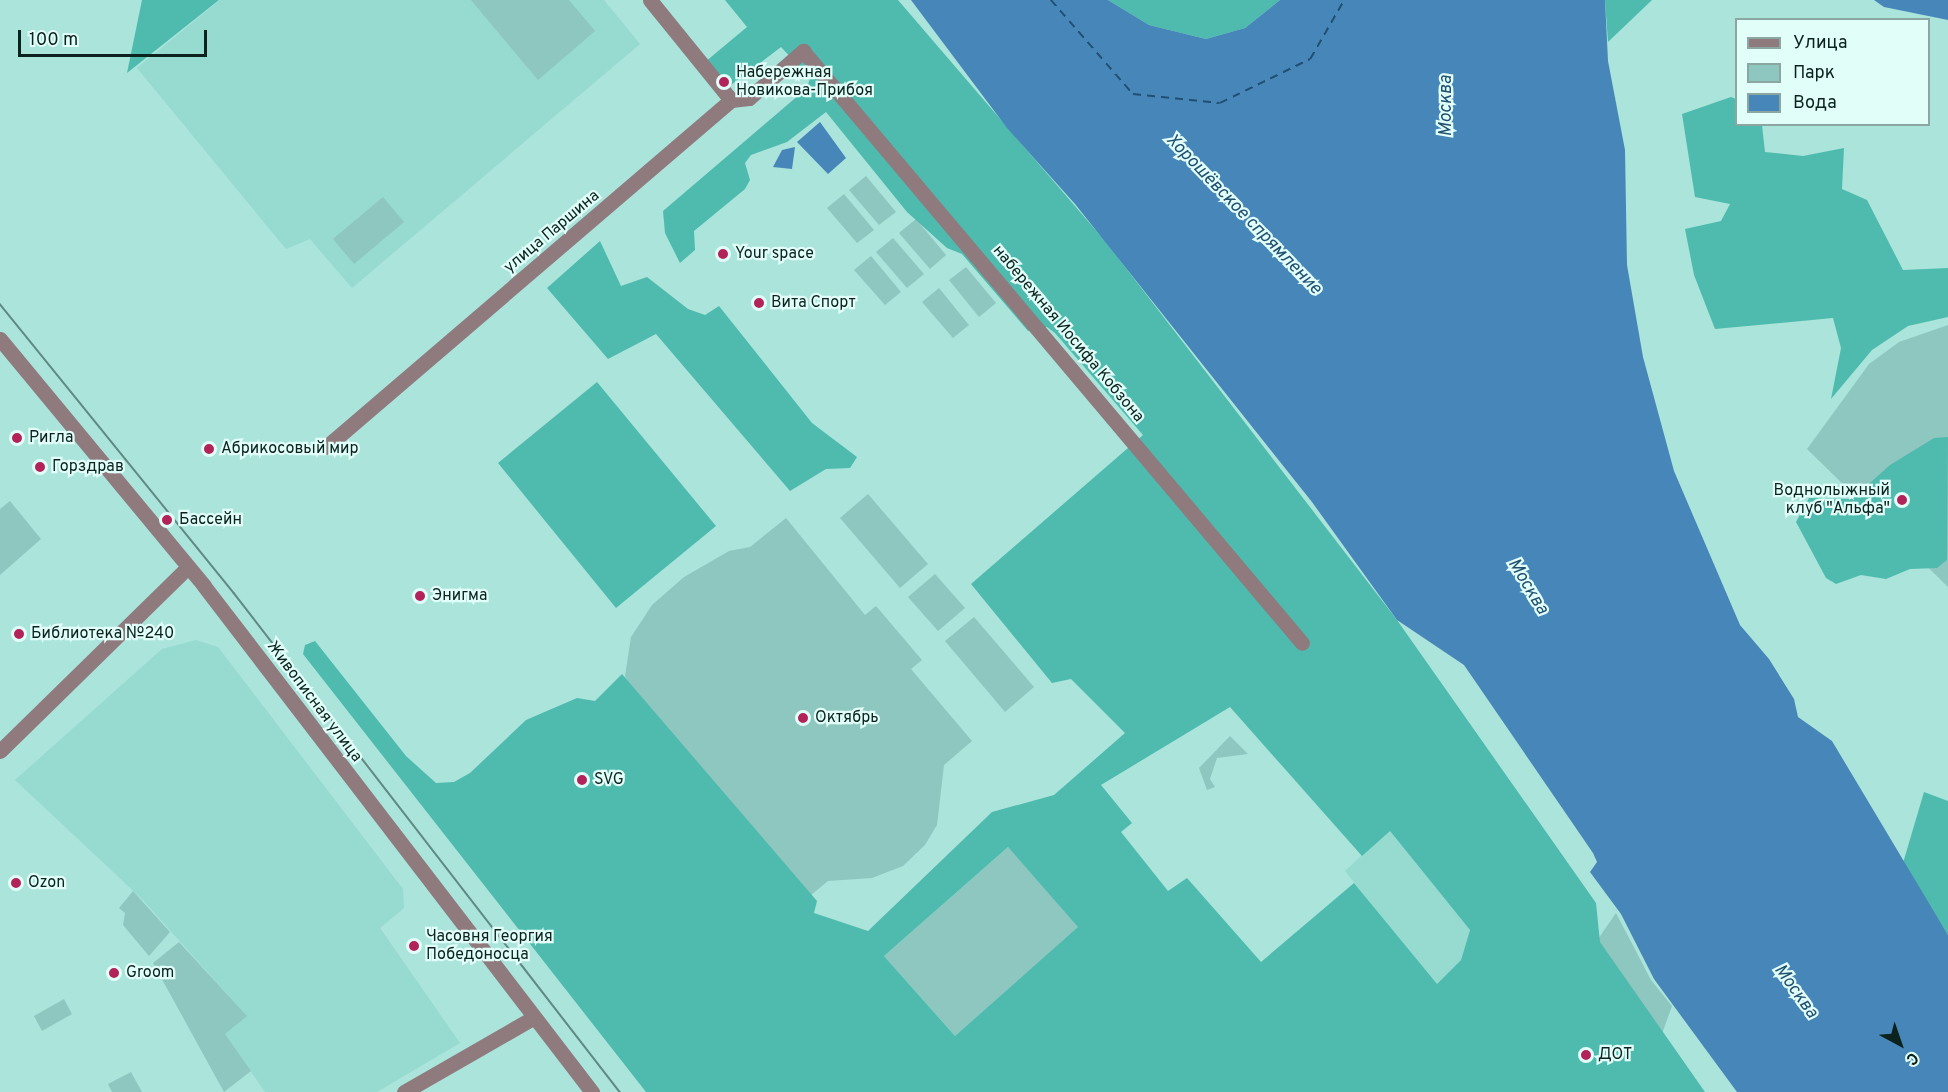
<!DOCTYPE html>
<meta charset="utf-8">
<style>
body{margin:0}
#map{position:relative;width:1948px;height:1092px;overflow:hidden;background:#aae4db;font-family:Overpass,sans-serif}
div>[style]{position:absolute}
.built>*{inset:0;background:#96dad0}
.green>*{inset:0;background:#8ec7bf}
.forest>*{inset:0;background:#4fbbae}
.water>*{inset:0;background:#4786b8}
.ferry>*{height:1.5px;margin-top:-0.75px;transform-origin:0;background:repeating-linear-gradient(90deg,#204f72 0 8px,transparent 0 14px)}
.minor>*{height:15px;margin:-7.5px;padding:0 7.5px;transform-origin:7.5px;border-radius:7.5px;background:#8f7a7e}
.tram>*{height:1.5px;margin:-0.75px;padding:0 0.75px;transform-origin:0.75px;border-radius:0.75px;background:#608983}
.dots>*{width:16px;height:16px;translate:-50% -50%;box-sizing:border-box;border:3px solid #e2fef9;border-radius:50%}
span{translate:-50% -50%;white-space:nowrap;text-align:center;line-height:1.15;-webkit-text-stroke:4.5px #e2fef9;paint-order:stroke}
.poi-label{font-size:16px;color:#0b221f}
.left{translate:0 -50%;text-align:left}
.right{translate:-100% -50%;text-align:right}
.street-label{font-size:16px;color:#0b221f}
.water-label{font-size:18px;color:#204f72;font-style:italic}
.legend{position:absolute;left:1735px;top:18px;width:195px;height:108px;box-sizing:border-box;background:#e2fef9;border:2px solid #8ca6a2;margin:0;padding:8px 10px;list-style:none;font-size:18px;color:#0b221f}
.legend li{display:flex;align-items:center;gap:12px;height:30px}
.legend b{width:30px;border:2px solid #8ca6a2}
.north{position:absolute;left:1870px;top:1014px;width:60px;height:60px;-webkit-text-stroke:4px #e2fef9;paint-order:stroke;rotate:140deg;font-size:16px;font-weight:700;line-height:24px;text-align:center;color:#0b221f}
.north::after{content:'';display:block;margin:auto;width:21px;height:27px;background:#0b221f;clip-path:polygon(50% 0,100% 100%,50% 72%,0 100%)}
.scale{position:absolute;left:18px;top:30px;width:189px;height:27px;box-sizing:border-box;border:3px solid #0b221f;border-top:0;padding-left:8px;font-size:18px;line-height:21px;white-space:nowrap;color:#0b221f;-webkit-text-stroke:4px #e2fef9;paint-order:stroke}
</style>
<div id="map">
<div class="built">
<div style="clip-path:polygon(220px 0,604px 0,640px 44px,352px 288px,310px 239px,286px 249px,137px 68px)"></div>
<div style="clip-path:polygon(196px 640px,218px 647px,403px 889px,404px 908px,380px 928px,460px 1043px,377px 1092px,265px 1092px,225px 1034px,246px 1015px,142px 899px,15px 780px,162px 649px)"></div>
<div style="clip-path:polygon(1389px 830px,1470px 930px,1461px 960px,1436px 985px,1345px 871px)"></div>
</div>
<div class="green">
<div style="clip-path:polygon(471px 0,569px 0,595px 31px,538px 80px)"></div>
<div style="clip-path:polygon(866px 176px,896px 212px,879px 225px,849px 190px)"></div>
<div style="clip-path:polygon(844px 194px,874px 230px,857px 243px,827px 208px)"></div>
<div style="clip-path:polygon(383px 197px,404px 222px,354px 264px,333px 239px)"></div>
<div style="clip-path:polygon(916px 219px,946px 255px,930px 269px,899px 233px)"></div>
<div style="clip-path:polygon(893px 238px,924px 274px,907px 288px,876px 252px)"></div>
<div style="clip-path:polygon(871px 256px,901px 292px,885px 305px,854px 270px)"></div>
<div style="clip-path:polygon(966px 267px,996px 303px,979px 317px,949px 280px)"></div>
<div style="clip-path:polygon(939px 288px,969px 325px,953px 338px,922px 302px)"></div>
<div style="clip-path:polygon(1948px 325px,1948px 587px,1807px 449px,1869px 364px,1899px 342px)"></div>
<div style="clip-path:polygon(868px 494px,928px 564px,900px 588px,840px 518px)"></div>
<div style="clip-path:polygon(10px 501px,41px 539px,0 575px,0 509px)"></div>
<div style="clip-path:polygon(786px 518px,865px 615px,876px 606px,922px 660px,911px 669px,972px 741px,944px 765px,937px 825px,925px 845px,903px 866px,872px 878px,828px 881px,805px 900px,633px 694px,625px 676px,631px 637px,652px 605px,684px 577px,729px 551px,750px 547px)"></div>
<div style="clip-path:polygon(935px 574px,965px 608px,938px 631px,908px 597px)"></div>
<div style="clip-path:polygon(974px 617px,1034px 687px,1005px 712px,945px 641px)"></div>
<div style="clip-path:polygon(1230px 736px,1248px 754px,1217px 758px,1210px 779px,1215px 787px,1207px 790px,1199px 768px)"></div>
<div style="clip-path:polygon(1008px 847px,1079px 927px,955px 1036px,884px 956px)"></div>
<div style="clip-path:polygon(133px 891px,170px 932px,149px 956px,123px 925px,125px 913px,119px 908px)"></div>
<div style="clip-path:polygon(1616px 913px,1651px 980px,1672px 1006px,1658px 1045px,1596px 942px)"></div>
<div style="clip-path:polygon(179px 942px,247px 1016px,225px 1034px,251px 1071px,224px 1092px,153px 963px)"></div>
<div style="clip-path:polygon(64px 999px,72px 1014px,42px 1031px,34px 1016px)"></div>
<div style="clip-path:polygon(131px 1072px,142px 1092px,112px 1092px,108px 1084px)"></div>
</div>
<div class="forest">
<div style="clip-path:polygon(142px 0,219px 0,127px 73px)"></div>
<div style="clip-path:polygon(evenodd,725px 0,898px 0,1105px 241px,1397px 620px,1596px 903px,1600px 942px,1705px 1092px,646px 1092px,303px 654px,305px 645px,315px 641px,406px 756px,436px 783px,454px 782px,470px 773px,526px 720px,577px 698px,595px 701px,622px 674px,817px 901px,814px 913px,868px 931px,992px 812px,1054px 795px,1125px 733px,1071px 679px,1052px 683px,971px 584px,1143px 435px,1055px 333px,1047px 327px,1028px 331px,962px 254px,947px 248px,907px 212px,826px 112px,787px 142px,751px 155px,745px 163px,750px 180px,745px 189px,694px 231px,695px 250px,680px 263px,665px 233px,663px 211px,807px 88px,810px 78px,781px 47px,727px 88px,705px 62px,747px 27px,725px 0,1230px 707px,1362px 856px,1390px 831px,1470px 930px,1461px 960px,1437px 984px,1354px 883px,1261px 962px,1187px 878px,1168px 891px,1121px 832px,1132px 823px,1101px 785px,1230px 707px,725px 0,1008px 847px,1078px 927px,955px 1036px,884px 956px,1008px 847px)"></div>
<div style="clip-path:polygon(1108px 0,1280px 0,1245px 28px,1206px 39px,1149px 25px)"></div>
<div style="clip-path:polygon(1605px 0,1652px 0,1608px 42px)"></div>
<div style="clip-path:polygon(1731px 97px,1736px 99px,1736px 124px,1762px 125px,1765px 152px,1803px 156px,1844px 148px,1842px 189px,1867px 200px,1903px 270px,1948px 268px,1948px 317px,1908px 326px,1872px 350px,1831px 399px,1841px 348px,1833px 318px,1715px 329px,1694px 275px,1685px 229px,1721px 221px,1730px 204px,1695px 197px,1682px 114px)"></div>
<div style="clip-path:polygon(600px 241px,621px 286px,647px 277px,688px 309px,705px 315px,719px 306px,812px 423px,857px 457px,850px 468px,826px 469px,790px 491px,656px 334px,608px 359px,547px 288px)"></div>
<div style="clip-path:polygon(597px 382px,716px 526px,616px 608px,498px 463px)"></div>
<div style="clip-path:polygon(1948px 437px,1947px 560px,1937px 568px,1910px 569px,1886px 579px,1861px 575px,1836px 584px,1826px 578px,1796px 522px,1809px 498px,1852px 499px,1890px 465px,1934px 438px)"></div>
<div style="clip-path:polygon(1924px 792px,1948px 801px,1948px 935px,1903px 863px)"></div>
</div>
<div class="water">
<div style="clip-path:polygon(911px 0,1108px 0,1149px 25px,1206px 39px,1245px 28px,1280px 0,1605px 0,1608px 61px,1625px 150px,1627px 265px,1643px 357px,1674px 471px,1740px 625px,1769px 659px,1794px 699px,1798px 717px,1832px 741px,1948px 935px,1948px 1092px,1737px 1092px,1654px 979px,1621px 914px,1590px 872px,1597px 862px,1593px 853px,1464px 665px,1397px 620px,1312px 502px,1075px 204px,1007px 128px)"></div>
<div style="clip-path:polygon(1874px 0,1948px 0,1948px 20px,1884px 7px)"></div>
<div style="clip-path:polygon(820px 122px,846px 158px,828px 174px,797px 142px)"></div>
<div style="clip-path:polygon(795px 147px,792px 169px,773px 167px,782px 150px)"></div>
</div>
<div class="ferry">
<div style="left:1051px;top:0;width:125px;rotate:48.9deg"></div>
<div style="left:1133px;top:94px;width:87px;rotate:5.9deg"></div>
<div style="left:1220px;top:103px;width:100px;rotate:-26.1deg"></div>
<div style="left:1310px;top:59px;width:68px;rotate:-60deg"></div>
</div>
<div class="minor">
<div style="left:650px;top:0;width:129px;rotate:51deg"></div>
<div style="left:0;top:339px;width:320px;rotate:50.4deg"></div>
<div style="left:204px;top:586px;width:638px;rotate:52.52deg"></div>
<div style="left:326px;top:447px;width:533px;rotate:-40.59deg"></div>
<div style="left:731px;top:100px;width:18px;rotate:-6deg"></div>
<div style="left:749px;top:98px;width:72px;rotate:-41deg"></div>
<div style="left:803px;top:51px;width:774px;rotate:49.87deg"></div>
<div style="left:0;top:751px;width:263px;rotate:-44.4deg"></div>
<div style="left:404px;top:1092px;width:146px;rotate:-29.9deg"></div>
</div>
<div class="tram">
<div style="left:0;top:304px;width:372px;rotate:51deg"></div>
<div style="left:234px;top:593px;width:631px;rotate:52.28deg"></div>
</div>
<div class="dots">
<div style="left:724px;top:82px;background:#b22459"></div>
<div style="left:723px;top:254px;background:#b22459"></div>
<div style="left:759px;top:303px;background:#b22459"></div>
<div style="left:17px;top:438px;background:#b22459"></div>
<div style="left:209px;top:449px;background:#b22459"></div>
<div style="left:40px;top:467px;background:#b22459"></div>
<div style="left:1902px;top:500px;background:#b22459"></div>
<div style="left:167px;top:520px;background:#b22459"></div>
<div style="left:420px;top:596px;background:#b22459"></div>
<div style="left:19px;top:634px;background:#b22459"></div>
<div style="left:803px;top:718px;background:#b22459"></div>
<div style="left:582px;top:780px;background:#b22459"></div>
<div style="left:16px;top:883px;background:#b22459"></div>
<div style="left:414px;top:946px;background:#b22459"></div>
<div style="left:114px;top:973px;background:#b22459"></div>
<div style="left:1586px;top:1055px;background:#b22459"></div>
</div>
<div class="poi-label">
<span class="left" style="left:736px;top:82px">Набережная<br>Новикова-Прибоя</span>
<span class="left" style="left:735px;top:254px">Your space</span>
<span class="left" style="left:771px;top:303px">Вита Спорт</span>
<span class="left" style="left:29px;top:438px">Ригла</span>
<span class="left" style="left:221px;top:449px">Абрикосовый мир</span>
<span class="left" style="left:52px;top:467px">Горздрав</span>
<span class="right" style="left:1890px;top:500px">Воднолыжный<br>клуб "Альфа"</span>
<span class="left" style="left:179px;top:520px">Бассейн</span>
<span class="left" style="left:432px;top:596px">Энигма</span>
<span class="left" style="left:31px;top:634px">Библиотека №240</span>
<span class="left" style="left:815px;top:718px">Октябрь</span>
<span class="left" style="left:594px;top:780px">SVG</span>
<span class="left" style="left:28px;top:883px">Ozon</span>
<span class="left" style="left:426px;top:946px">Часовня Георгия<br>Победоносца</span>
<span class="left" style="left:126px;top:973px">Groom</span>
<span class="left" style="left:1598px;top:1055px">ДОТ</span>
</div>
<div class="street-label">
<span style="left:552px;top:232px;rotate:-40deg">улица Паршина</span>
<span style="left:1068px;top:334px;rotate:50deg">набережная Иосифа Кобзона</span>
<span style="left:314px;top:702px;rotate:53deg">Живописная улица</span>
</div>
<div class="water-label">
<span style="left:1447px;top:106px;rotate:-90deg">Москва</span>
<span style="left:1243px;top:215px;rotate:46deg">Хорошёвское спрямление</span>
<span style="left:1527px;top:587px;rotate:59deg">Москва</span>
<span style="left:1795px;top:992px;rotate:54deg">Москва</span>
</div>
<ul class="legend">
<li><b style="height:8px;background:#8f7a7e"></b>Улица</li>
<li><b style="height:16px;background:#8ec7bf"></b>Парк</li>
<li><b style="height:16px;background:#4786b8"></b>Вода</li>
</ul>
<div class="north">С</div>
<div class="scale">100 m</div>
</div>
